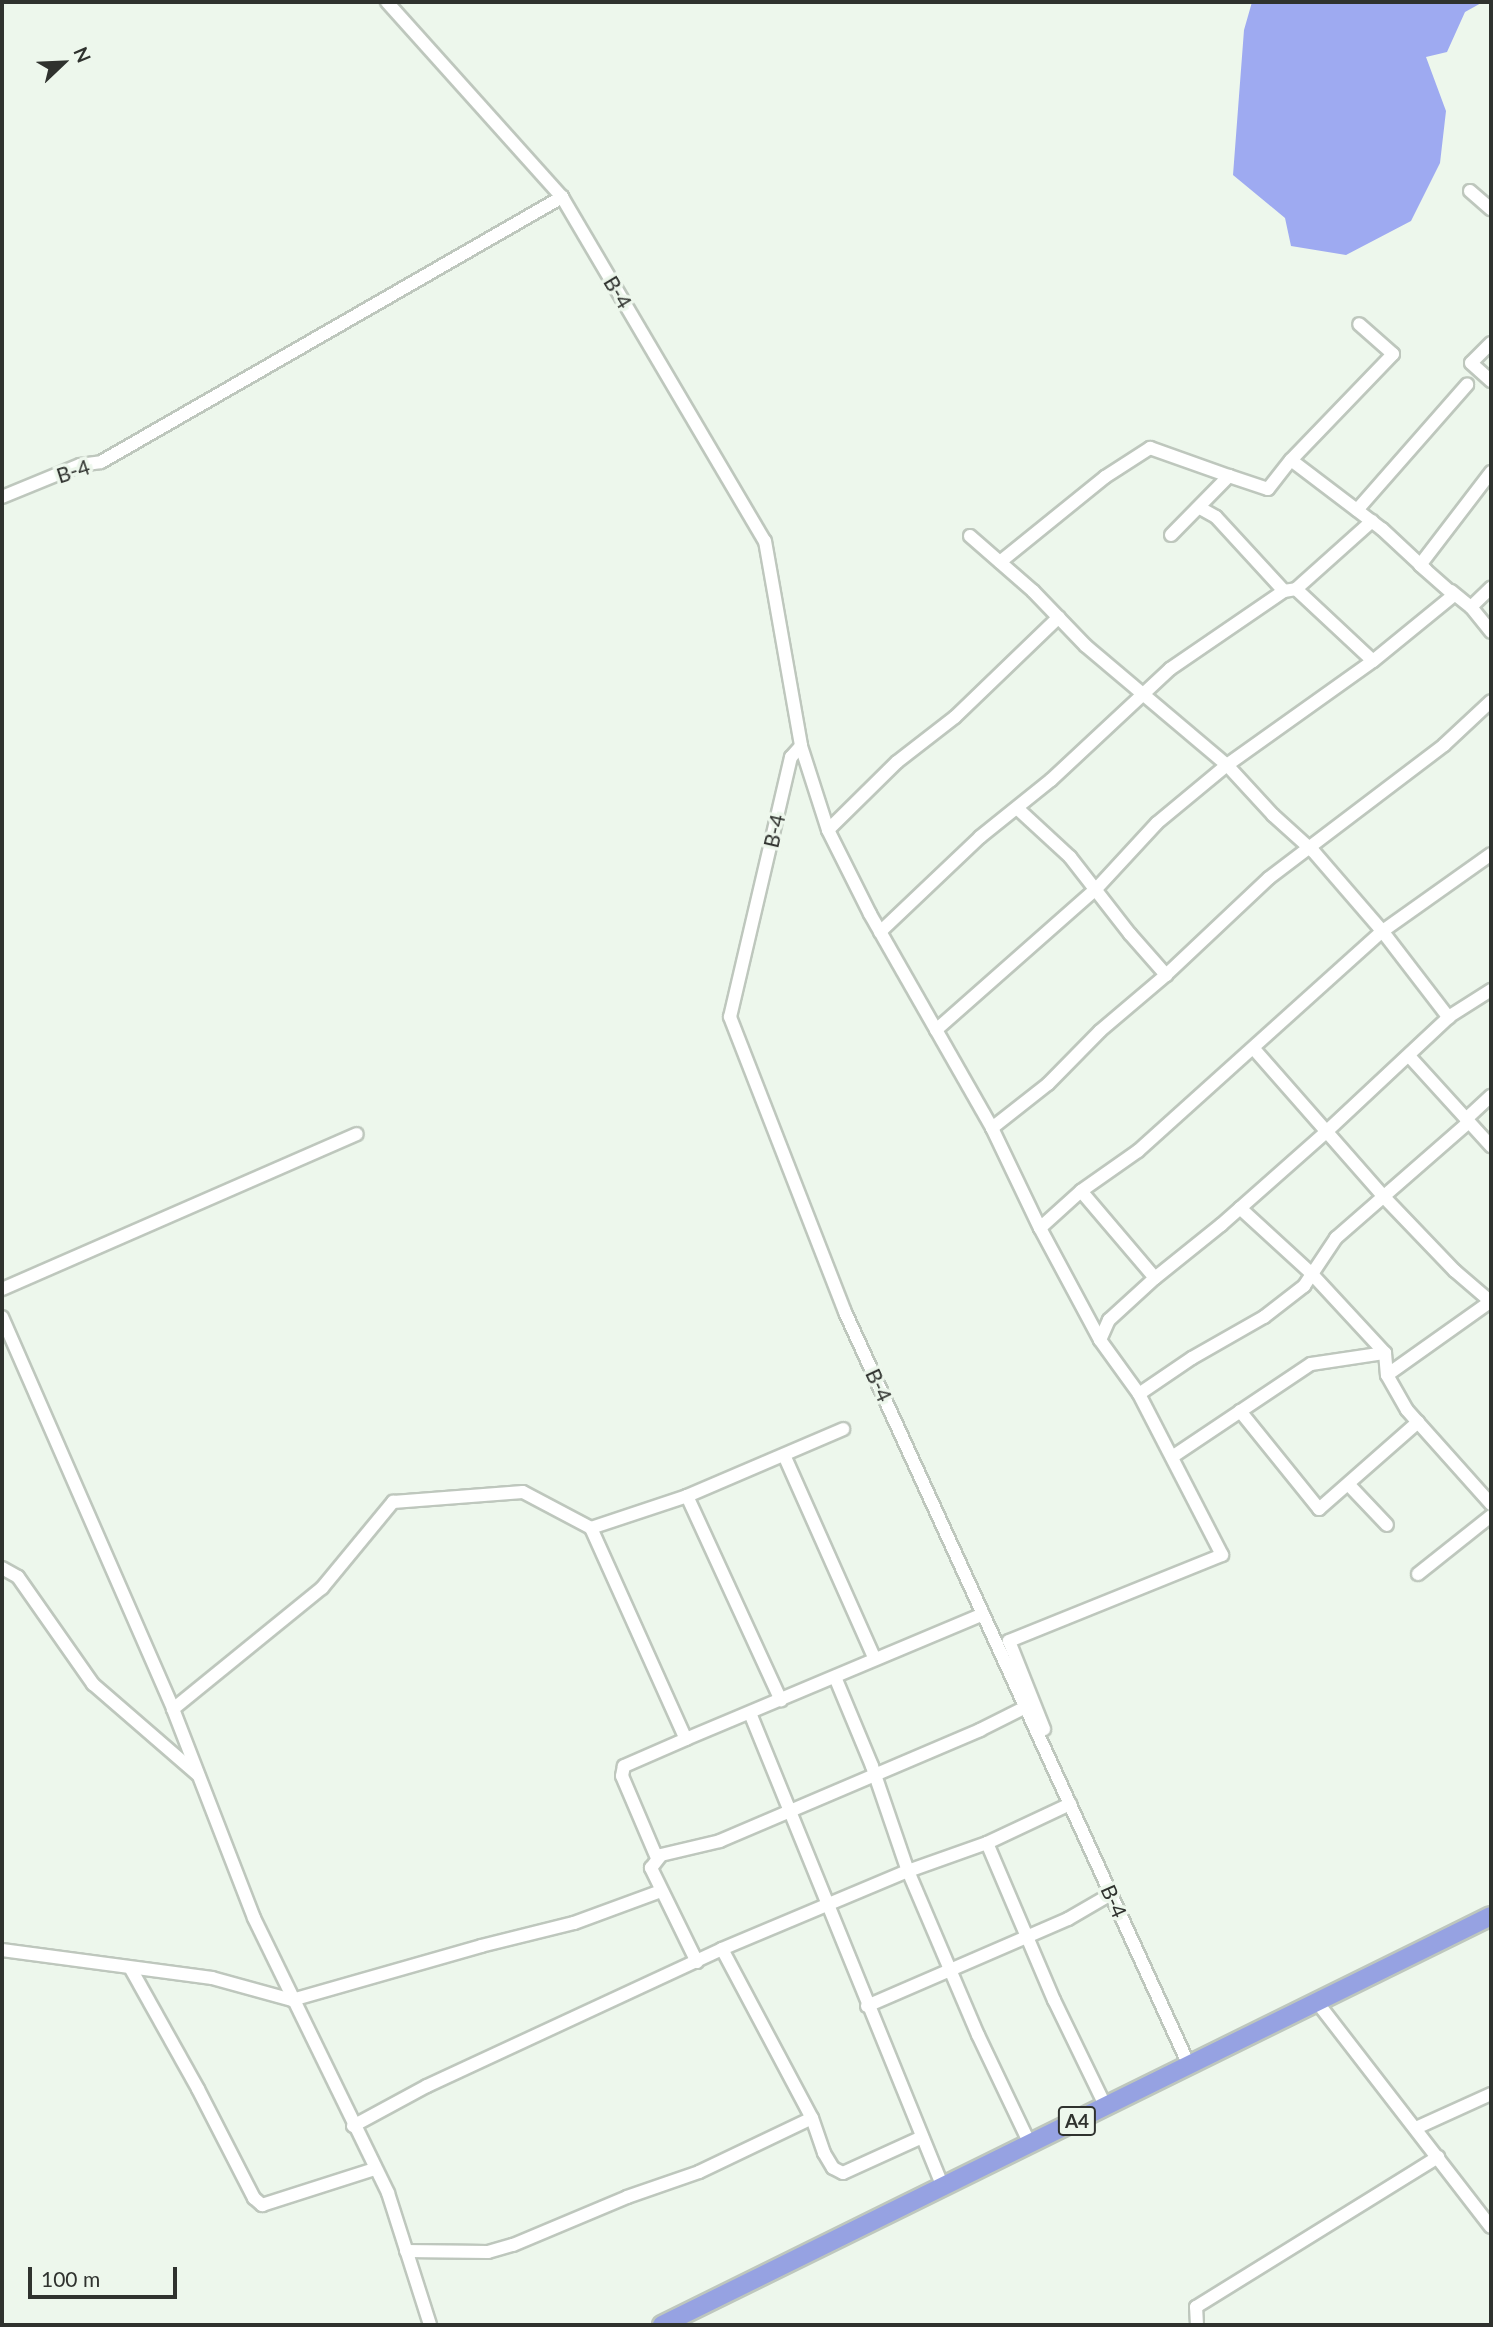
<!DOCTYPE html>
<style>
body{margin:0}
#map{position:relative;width:1493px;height:2327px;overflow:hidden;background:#edf7ec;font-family:Lato,sans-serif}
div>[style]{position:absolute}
.water>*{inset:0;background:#9eaaf1}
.roads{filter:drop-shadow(2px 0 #bec7bd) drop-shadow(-2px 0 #bec7bd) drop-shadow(0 2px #bec7bd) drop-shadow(0 -2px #bec7bd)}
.minor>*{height:12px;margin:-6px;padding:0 6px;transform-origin:6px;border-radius:6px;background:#fff}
.highway>*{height:18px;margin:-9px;padding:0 9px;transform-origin:9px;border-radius:9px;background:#96a2e2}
span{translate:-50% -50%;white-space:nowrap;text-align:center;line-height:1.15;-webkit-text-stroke:7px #edf7ec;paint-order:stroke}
.shield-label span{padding:2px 5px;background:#edf7ec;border:2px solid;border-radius:5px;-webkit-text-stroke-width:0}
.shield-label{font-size:19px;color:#2f322e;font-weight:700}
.street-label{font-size:21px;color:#2f322e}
.frame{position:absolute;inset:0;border:4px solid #2f322e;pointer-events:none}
.north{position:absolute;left:28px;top:28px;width:70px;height:70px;-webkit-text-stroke:5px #edf7ec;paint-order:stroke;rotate:67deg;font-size:19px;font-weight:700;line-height:28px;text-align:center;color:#2f322e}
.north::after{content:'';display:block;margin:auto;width:24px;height:32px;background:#2f322e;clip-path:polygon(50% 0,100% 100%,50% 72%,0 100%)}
.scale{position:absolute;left:28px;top:2267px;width:149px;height:32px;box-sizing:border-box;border:4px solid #2f322e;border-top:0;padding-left:9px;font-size:21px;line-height:24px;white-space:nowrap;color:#2f322e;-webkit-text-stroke:5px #edf7ec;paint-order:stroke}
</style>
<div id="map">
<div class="water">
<div style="clip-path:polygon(1252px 2px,1483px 2px,1465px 12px,1447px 52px,1426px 57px,1446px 111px,1440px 163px,1411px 221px,1346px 255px,1291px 246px,1285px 218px,1233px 175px,1244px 30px)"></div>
</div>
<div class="roads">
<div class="minor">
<div style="left:387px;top:2px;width:262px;rotate:48.1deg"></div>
<div style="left:1470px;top:191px;width:28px;rotate:41deg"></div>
<div style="left:1491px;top:343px;width:28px;rotate:135deg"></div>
<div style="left:1471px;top:363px;width:27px;rotate:42deg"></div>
<div style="left:1291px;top:460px;width:114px;rotate:37.2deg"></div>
<div style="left:1382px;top:529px;width:60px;rotate:43deg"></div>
<div style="left:2px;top:497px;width:84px;rotate:-22.3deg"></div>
<div style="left:80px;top:465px;width:21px;rotate:-8deg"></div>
<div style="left:101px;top:462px;width:532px;rotate:-29.89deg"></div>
<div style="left:562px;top:197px;width:399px;rotate:59.5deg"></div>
<div style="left:765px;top:541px;width:208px;rotate:80deg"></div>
<div style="left:801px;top:746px;width:15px;rotate:132deg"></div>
<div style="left:791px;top:757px;width:267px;rotate:103.2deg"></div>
<div style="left:730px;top:1017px;width:317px;rotate:68.7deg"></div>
<div style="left:845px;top:1312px;width:828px;rotate:65.45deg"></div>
<div style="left:1200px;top:508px;width:18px;rotate:29deg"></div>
<div style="left:1216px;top:517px;width:100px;rotate:47.4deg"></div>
<div style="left:1357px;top:510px;width:167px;rotate:-48.7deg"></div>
<div style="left:1171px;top:535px;width:83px;rotate:-45.5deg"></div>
<div style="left:1229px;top:476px;width:41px;rotate:18.4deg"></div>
<div style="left:1268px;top:489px;width:37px;rotate:-52deg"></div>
<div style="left:1291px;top:460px;width:147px;rotate:-46.1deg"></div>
<div style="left:1393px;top:354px;width:45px;rotate:-138.6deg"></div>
<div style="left:970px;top:536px;width:84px;rotate:41.1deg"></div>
<div style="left:1033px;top:591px;width:76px;rotate:46.1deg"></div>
<div style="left:1086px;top:646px;width:185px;rotate:40.2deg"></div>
<div style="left:1227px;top:765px;width:68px;rotate:47.4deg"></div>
<div style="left:1273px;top:815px;width:55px;rotate:42.1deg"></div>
<div style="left:1314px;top:852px;width:106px;rotate:49.2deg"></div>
<div style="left:1383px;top:932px;width:108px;rotate:52.5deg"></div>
<div style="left:1000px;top:562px;width:135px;rotate:-39deg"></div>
<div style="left:1105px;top:477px;width:54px;rotate:-32.8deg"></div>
<div style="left:1150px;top:448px;width:84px;rotate:19.5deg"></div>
<div style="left:1296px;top:589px;width:105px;rotate:43.1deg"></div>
<div style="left:1451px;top:591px;width:26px;rotate:39deg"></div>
<div style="left:1471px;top:607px;width:32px;rotate:51deg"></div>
<div style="left:1471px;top:607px;width:28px;rotate:-44deg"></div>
<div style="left:801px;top:746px;width:88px;rotate:72.2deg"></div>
<div style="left:828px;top:830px;width:94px;rotate:63.4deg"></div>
<div style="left:870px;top:914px;width:246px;rotate:60.3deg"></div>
<div style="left:992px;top:1128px;width:111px;rotate:64.4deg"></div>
<div style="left:1040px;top:1228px;width:127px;rotate:61.8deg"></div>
<div style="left:1100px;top:1340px;width:67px;rotate:54.2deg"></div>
<div style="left:1139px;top:1394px;width:181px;rotate:62.7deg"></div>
<div style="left:1222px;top:1555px;width:230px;rotate:158deg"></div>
<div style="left:1009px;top:1641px;width:95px;rotate:68.3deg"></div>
<div style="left:1018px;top:809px;width:71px;rotate:42.7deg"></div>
<div style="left:1070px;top:857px;width:98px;rotate:52.1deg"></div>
<div style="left:1130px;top:934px;width:55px;rotate:48.7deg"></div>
<div style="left:828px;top:830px;width:97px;rotate:-44.6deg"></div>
<div style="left:897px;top:762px;width:73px;rotate:-37.8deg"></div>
<div style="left:955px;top:717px;width:144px;rotate:-43.9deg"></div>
<div style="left:880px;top:932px;width:138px;rotate:-43.5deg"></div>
<div style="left:980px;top:837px;width:91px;rotate:-38.8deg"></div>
<div style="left:1051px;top:780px;width:163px;rotate:-43deg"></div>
<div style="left:1170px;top:669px;width:138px;rotate:-34.4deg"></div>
<div style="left:1284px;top:591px;width:12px;rotate:-9deg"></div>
<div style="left:1296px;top:589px;width:102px;rotate:-41.8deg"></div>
<div style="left:936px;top:1030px;width:215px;rotate:-41.4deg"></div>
<div style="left:1097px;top:888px;width:88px;rotate:-47.3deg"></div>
<div style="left:1157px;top:823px;width:91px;rotate:-39.6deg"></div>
<div style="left:1227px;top:765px;width:179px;rotate:-35.5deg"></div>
<div style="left:1373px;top:661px;width:104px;rotate:-39.2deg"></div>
<div style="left:1454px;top:595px;width:45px;rotate:-138.6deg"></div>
<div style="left:1420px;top:565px;width:117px;rotate:-52.6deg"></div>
<div style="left:1254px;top:1049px;width:196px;rotate:48.7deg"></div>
<div style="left:1383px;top:1196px;width:104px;rotate:46.2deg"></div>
<div style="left:1455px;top:1271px;width:48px;rotate:40.7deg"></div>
<div style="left:1409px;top:1056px;width:122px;rotate:47.7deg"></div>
<div style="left:1466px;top:1119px;width:34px;rotate:-43deg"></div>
<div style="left:992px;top:1128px;width:71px;rotate:-38.2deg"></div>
<div style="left:1048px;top:1084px;width:74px;rotate:-45.5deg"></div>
<div style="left:1100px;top:1031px;width:87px;rotate:-40.3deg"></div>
<div style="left:1166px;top:975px;width:141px;rotate:-43.3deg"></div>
<div style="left:1269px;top:878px;width:220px;rotate:-37.2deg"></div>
<div style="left:1444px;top:745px;width:64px;rotate:-43.1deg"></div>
<div style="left:1081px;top:1191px;width:114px;rotate:49.6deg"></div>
<div style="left:1240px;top:1208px;width:96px;rotate:42.5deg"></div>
<div style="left:1311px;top:1273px;width:109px;rotate:47.2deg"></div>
<div style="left:1385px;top:1353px;width:22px;rotate:85deg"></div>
<div style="left:1387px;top:1375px;width:40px;rotate:60.3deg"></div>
<div style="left:1407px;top:1410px;width:126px;rotate:48.2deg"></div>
<div style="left:1040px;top:1228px;width:55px;rotate:-42.1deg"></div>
<div style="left:1081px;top:1191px;width:70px;rotate:-35.1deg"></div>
<div style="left:1138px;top:1151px;width:326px;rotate:-42deg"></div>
<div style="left:1380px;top:933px;width:136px;rotate:-35.4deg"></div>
<div style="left:2px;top:1289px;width:387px;rotate:-23.6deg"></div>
<div style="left:2px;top:1317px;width:428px;rotate:66.4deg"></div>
<div style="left:173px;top:1709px;width:224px;rotate:68.8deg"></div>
<div style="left:254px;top:1918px;width:306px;rotate:64deg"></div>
<div style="left:388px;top:2193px;width:139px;rotate:72.3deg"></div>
<div style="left:1100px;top:1340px;width:22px;rotate:-66deg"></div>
<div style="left:1109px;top:1320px;width:62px;rotate:-42.4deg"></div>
<div style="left:1155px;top:1278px;width:85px;rotate:-38.8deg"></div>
<div style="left:1221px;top:1225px;width:140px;rotate:-41.5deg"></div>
<div style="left:1326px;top:1132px;width:170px;rotate:-43.1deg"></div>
<div style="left:1450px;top:1016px;width:49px;rotate:-32.4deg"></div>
<div style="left:1387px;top:1375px;width:128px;rotate:-35.4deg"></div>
<div style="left:1139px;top:1394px;width:64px;rotate:-34.2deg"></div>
<div style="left:1192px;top:1358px;width:83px;rotate:-29.7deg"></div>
<div style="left:1264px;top:1317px;width:51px;rotate:-37.8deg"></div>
<div style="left:1304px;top:1286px;width:58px;rotate:-56.3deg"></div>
<div style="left:1336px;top:1238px;width:176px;rotate:-41.1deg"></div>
<div style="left:1240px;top:1411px;width:126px;rotate:51.1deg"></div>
<div style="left:1319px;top:1509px;width:132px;rotate:-41.3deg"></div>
<div style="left:784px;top:1455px;width:223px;rotate:66deg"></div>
<div style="left:1172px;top:1457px;width:167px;rotate:-33.8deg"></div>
<div style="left:1311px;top:1364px;width:75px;rotate:-8.5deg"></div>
<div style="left:1349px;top:1485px;width:55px;rotate:46.5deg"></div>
<div style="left:687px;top:1496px;width:225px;rotate:65.3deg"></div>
<div style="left:591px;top:1528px;width:101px;rotate:-18.4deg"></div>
<div style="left:687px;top:1496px;width:170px;rotate:-23.2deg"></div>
<div style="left:2px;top:1568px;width:18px;rotate:29deg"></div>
<div style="left:18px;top:1577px;width:131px;rotate:55deg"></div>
<div style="left:93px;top:1684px;width:139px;rotate:40.9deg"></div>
<div style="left:1418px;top:1574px;width:93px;rotate:-38.5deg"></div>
<div style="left:835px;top:1677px;width:96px;rotate:67.4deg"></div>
<div style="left:872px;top:1766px;width:111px;rotate:71.1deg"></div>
<div style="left:908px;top:1871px;width:178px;rotate:66.9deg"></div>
<div style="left:978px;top:2035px;width:121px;rotate:64.5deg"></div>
<div style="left:173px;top:1709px;width:192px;rotate:-39.1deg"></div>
<div style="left:322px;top:1588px;width:112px;rotate:-50.5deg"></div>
<div style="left:393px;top:1502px;width:130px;rotate:-4.4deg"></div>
<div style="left:523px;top:1492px;width:77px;rotate:27.9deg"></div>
<div style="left:591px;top:1528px;width:231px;rotate:65.8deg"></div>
<div style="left:686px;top:1739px;width:322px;rotate:-22.8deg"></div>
<div style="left:750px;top:1713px;width:512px;rotate:67.85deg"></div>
<div style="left:987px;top:1843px;width:171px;rotate:66.9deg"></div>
<div style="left:1054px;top:2000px;width:119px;rotate:64.1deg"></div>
<div style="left:657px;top:1858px;width:89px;rotate:-113.1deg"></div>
<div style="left:622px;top:1776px;width:10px;rotate:-79deg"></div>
<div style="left:624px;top:1766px;width:68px;rotate:-23.5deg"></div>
<div style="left:722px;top:1949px;width:191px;rotate:62deg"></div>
<div style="left:812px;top:2118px;width:37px;rotate:71deg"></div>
<div style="left:824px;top:2153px;width:17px;rotate:59deg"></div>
<div style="left:833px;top:2168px;width:11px;rotate:27deg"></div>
<div style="left:843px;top:2173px;width:87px;rotate:-24.5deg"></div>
<div style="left:2px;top:1950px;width:212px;rotate:7.6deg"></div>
<div style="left:212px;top:1978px;width:83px;rotate:15.4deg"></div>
<div style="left:292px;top:2000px;width:197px;rotate:-15.9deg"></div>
<div style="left:481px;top:1946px;width:96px;rotate:-13.9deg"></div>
<div style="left:574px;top:1923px;width:93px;rotate:-20.2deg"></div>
<div style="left:697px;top:1962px;width:105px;rotate:-116.1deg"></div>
<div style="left:651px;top:1868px;width:16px;rotate:-52deg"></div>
<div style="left:661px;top:1855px;width:61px;rotate:-13.3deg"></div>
<div style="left:720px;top:1841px;width:283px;rotate:-23.1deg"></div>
<div style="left:980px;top:1730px;width:51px;rotate:-26.6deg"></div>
<div style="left:131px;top:1969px;width:137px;rotate:60.8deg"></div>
<div style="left:198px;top:2089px;width:123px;rotate:62.8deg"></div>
<div style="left:254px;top:2198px;width:11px;rotate:41deg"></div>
<div style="left:262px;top:2205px;width:119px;rotate:-17.7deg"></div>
<div style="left:1317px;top:2002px;width:284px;rotate:52.3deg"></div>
<div style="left:867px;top:2006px;width:219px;rotate:-23.4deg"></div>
<div style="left:1068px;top:1919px;width:50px;rotate:-30.2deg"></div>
<div style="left:353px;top:2126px;width:84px;rotate:-28.4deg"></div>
<div style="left:427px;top:2086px;width:325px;rotate:-24.9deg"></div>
<div style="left:722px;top:1949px;width:202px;rotate:-22.8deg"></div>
<div style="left:908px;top:1871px;width:84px;rotate:-19.5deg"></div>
<div style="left:987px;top:1843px;width:92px;rotate:-25.2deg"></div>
<div style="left:1416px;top:2128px;width:82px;rotate:-24.4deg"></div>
<div style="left:406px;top:2251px;width:82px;rotate:0.7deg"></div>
<div style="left:488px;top:2252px;width:26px;rotate:-16deg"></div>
<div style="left:513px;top:2245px;width:124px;rotate:-22.8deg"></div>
<div style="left:627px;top:2197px;width:76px;rotate:-19.1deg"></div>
<div style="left:699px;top:2172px;width:125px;rotate:-25.5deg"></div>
<div style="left:1197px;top:2325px;width:18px;rotate:-93deg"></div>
<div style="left:1196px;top:2307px;width:285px;rotate:-31.8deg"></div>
</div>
<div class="highway">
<div style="left:662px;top:2325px;width:924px;rotate:-26.26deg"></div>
</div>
</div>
<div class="shield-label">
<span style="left:1077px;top:2121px">A4</span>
</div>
<div class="street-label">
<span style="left:618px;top:292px;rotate:59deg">B-4</span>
<span style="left:73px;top:471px;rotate:-18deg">B-4</span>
<span style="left:774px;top:831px;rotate:-77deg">B-4</span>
<span style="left:879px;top:1385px;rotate:65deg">B-4</span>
<span style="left:1114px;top:1901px;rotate:66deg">B-4</span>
</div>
<div class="frame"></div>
<div class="north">N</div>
<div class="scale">100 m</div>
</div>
